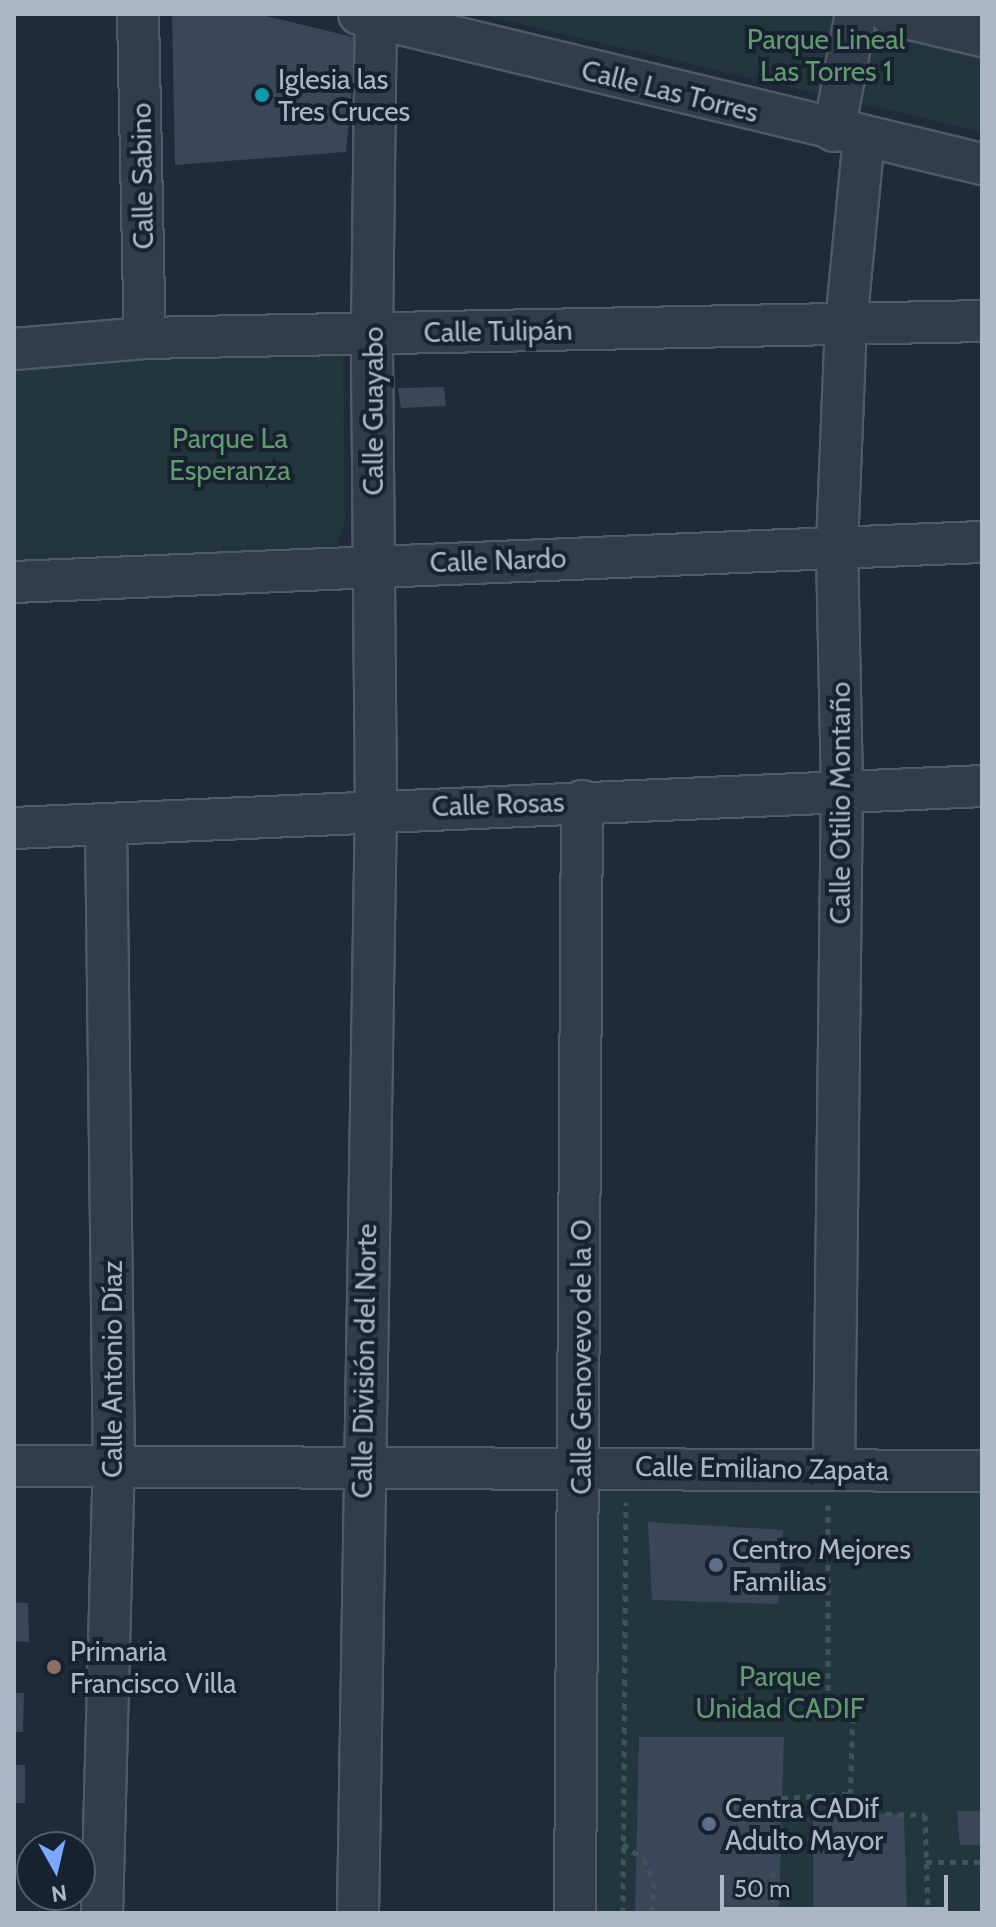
<!DOCTYPE html>
<meta charset="utf-8">
<style>
body{margin:0}
#map{position:relative;width:996px;height:1927px;overflow:hidden;background:#1f2a3a;font-family:Cabin,sans-serif}
div>[style]{position:absolute}
.green>*{inset:0;background:#21373b}
.building>*{inset:0;background:#3b465a}
.path>*{height:5px;margin-top:-2.5px;transform-origin:0;background:repeating-linear-gradient(90deg,#3f5458 0 6px,transparent 0 12px)}
.roads{filter:drop-shadow(2px 0 #505968) drop-shadow(-2px 0 #505968) drop-shadow(0 2px #505968) drop-shadow(0 -2px #505968)}
.minor>*{height:40px;margin:-20px;padding:0 20px;transform-origin:20px;border-radius:20px;background:#333c4a}
.dots>*{width:22px;height:22px;translate:-50% -50%;box-sizing:border-box;border:4px solid #18212f;border-radius:50%}
span{translate:-50% -50%;white-space:nowrap;text-align:center;line-height:1.15;-webkit-text-stroke:8px #18212f;paint-order:stroke}
.park-label{font-size:28px;color:#639971}
.poi-label{font-size:28px;color:#adb6c7}
.left{translate:0 -50%;text-align:left}
.street-label{font-size:28px;color:#adb6c7}
.frame{position:absolute;inset:0;border:16px solid #adb6c7;pointer-events:none}
.north{position:absolute;left:16px;top:1831px;width:80px;height:80px;box-sizing:border-box;background:#18212f;border:2px solid #545d6c;border-radius:50%;rotate:172deg;font-size:22px;font-weight:700;line-height:32px;text-align:center;color:#adb6c7}
.north::after{content:'';display:block;margin:auto;width:28px;height:36px;background:#7aa9ff;clip-path:polygon(50% 0,100% 100%,50% 72%,0 100%)}
.scale{position:absolute;left:720px;top:1875px;width:228px;height:36px;box-sizing:border-box;border:4px solid #adb6c7;border-top:0;padding-left:10px;font-size:24px;line-height:28px;white-space:nowrap;color:#adb6c7;-webkit-text-stroke:6px #18212f;paint-order:stroke}
</style>
<div id="map">
<div class="green">
<div style="clip-path:polygon(477px 14px,823px 14px,982px 51px,982px 132px)"></div>
<div style="clip-path:polygon(343px 346px,345px 520px,336px 547px,322px 552px,14px 565px,14px 366px)"></div>
<div style="clip-path:polygon(581px 1466px,982px 1471px,982px 1913px,575px 1913px)"></div>
</div>
<div class="building">
<div style="clip-path:polygon(172px 14px,258px 14px,357px 38px,346px 152px,175px 165px)"></div>
<div style="clip-path:polygon(444px 387px,446px 406px,401px 408px,398px 388px)"></div>
<div style="clip-path:polygon(648px 1522px,783px 1530px,778px 1604px,652px 1600px)"></div>
<div style="clip-path:polygon(14px 1602px,28px 1603px,29px 1642px,14px 1641px)"></div>
<div style="clip-path:polygon(14px 1693px,24px 1693px,23px 1732px,14px 1732px)"></div>
<div style="clip-path:polygon(639px 1737px,784px 1737px,779px 1913px,635px 1913px)"></div>
<div style="clip-path:polygon(14px 1765px,25px 1765px,25px 1803px,14px 1803px)"></div>
<div style="clip-path:polygon(957px 1811px,982px 1811px,982px 1845px,960px 1845px)"></div>
<div style="clip-path:polygon(813px 1813px,904px 1814px,907px 1913px,813px 1913px)"></div>
</div>
<div class="path">
<div style="left:828px;top:1505px;width:200px;rotate:90deg"></div>
<div style="left:828px;top:1705px;width:25px"></div>
<div style="left:853px;top:1705px;width:108px;rotate:91.6deg"></div>
<div style="left:850px;top:1813px;width:75px;rotate:1.5deg"></div>
<div style="left:925px;top:1815px;width:98px;rotate:88.2deg"></div>
<div style="left:782px;top:1798px;width:68px;rotate:-3.4deg"></div>
<div style="left:623px;top:1844px;width:26px;rotate:36deg"></div>
<div style="left:644px;top:1859px;width:25px;rotate:67deg"></div>
<div style="left:654px;top:1882px;width:31px;rotate:94deg"></div>
<div style="left:926px;top:1862px;width:56px"></div>
<div style="left:623px;top:1913px;width:411px;rotate:-89.6deg"></div>
<div style="left:772px;top:1913px;width:41px;rotate:-88.6deg"></div>
</div>
<div class="roads">
<div class="minor">
<div style="left:138px;top:14px;width:324px;rotate:88.8deg"></div>
<div style="left:359px;top:14px;width:641px;rotate:13.54deg"></div>
<div style="left:890px;top:14px;width:95px;rotate:13.4deg"></div>
<div style="left:834px;top:131px;width:119px;rotate:-79.4deg"></div>
<div style="left:14px;top:349px;width:131px;rotate:-4.8deg"></div>
<div style="left:145px;top:338px;width:837px;rotate:-1.16deg"></div>
<div style="left:14px;top:582px;width:969px;rotate:-2.37deg"></div>
<div style="left:14px;top:828px;width:969px;rotate:-2.48deg"></div>
<div style="left:14px;top:1466px;width:968px;rotate:0.3deg"></div>
<div style="left:834px;top:1469px;width:681px;rotate:-89.33deg"></div>
<div style="left:842px;top:788px;width:242px;rotate:-91.2deg"></div>
<div style="left:837px;top:546px;width:222px;rotate:-87.7deg"></div>
<div style="left:846px;top:324px;width:188px;rotate:-84.5deg"></div>
<div style="left:102px;top:1913px;width:444px;rotate:-88.5deg"></div>
<div style="left:114px;top:1469px;width:645px;rotate:-90.71deg"></div>
<div style="left:358px;top:1913px;width:1104px;rotate:-89.07deg"></div>
<div style="left:376px;top:809px;width:476px;rotate:-90.5deg"></div>
<div style="left:372px;top:333px;width:319px;rotate:-89.3deg"></div>
<div style="left:575px;top:1913px;width:1112px;rotate:-89.64deg"></div>
</div>
</div>
<div class="dots">
<div style="left:262px;top:95px;background:#0f9aa8"></div>
<div style="left:716px;top:1565px;background:#5c6f8a"></div>
<div style="left:54px;top:1667px;background:#8d6e63"></div>
<div style="left:709px;top:1824px;background:#5c6f8a"></div>
</div>
<div class="park-label">
<span style="left:826px;top:55px">Parque Lineal<br>Las Torres 1</span>
<span style="left:230px;top:454px">Parque La<br>Esperanza</span>
<span style="left:780px;top:1692px">Parque<br>Unidad CADIF</span>
</div>
<div class="poi-label">
<span class="left" style="left:278px;top:95px">Iglesia las<br>Tres Cruces</span>
<span class="left" style="left:732px;top:1565px">Centro Mejores<br>Familias</span>
<span class="left" style="left:70px;top:1667px">Primaria<br>Francisco Villa</span>
<span class="left" style="left:725px;top:1824px">Centra CADif<br>Adulto Mayor</span>
</div>
<div class="street-label">
<span style="left:670px;top:91px;rotate:14deg">Calle Las Torres</span>
<span style="left:142px;top:176px;rotate:-91deg">Calle Sabino</span>
<span style="left:498px;top:331px;rotate:-1deg">Calle Tulipán</span>
<span style="left:373px;top:411px;rotate:-90deg">Calle Guayabo</span>
<span style="left:498px;top:560px;rotate:-2deg">Calle Nardo</span>
<span style="left:840px;top:803px;rotate:-90deg">Calle Otilio Montaño</span>
<span style="left:498px;top:804px;rotate:-2deg">Calle Rosas</span>
<span style="left:581px;top:1357px;rotate:-90deg">Calle Genovevo de la O</span>
<span style="left:364px;top:1361px;rotate:-89deg">Calle División del Norte</span>
<span style="left:112px;top:1369px;rotate:-90deg">Calle Antonio Díaz</span>
<span style="left:762px;top:1468px;rotate:1deg">Calle Emiliano Zapata</span>
</div>
<div class="frame"></div>
<div class="north">N</div>
<div class="scale">50 m</div>
</div>
